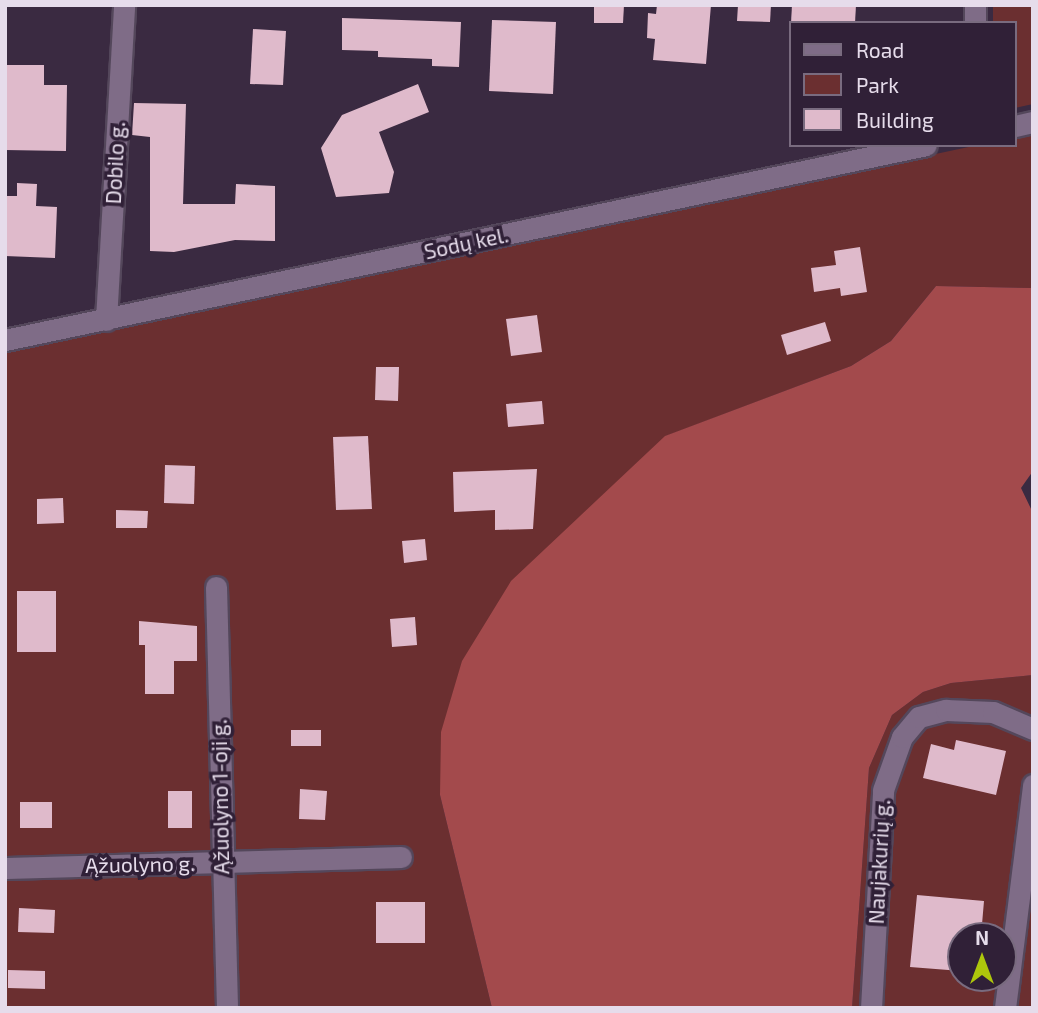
<!DOCTYPE html>
<meta charset="utf-8">
<style>
body{margin:0}
#map{position:relative;width:1038px;height:1013px;overflow:hidden;background:#3a2a41;font-family:"Exo 2",sans-serif}
div>[style]{position:absolute}
.green>*{inset:0;background:#6b2f30}
.forest>*{inset:0;background:#a34a4c}
.building>*{inset:0;background:#dfbacb}
.roads{filter:drop-shadow(2px 0 #54475b) drop-shadow(-2px 0 #54475b) drop-shadow(0 2px #54475b) drop-shadow(0 -2px #54475b)}
.minor>*{height:21px;margin:-10.5px;padding:0 10.5px;transform-origin:10.5px;border-radius:10.5px;background:#7f6c87}
span{translate:-50% -50%;white-space:nowrap;text-align:center;line-height:1.15;-webkit-text-stroke:7px #302037;paint-order:stroke}
.street-label{font-size:21px;color:#e6dceb}
.frame{position:absolute;inset:0;border:7px solid #e6dceb;pointer-events:none}
.legend{position:absolute;left:789px;top:21px;width:228px;height:126px;box-sizing:border-box;background:#302037;border:2px solid #796b7f;margin:0;padding:9px 12px;list-style:none;font-size:21px;color:#e6dceb}
.legend li{display:flex;align-items:center;gap:14px;height:35px}
.legend b{width:35px;border:2px solid #796b7f}
.north{position:absolute;left:947px;top:922px;width:70px;height:70px;box-sizing:border-box;background:#302037;border:2px solid #796b7f;border-radius:50%;rotate:0deg;font-size:19px;font-weight:700;line-height:28px;text-align:center;color:#e6dceb}
.north::after{content:'';display:block;margin:auto;width:24px;height:32px;background:#aec60c;clip-path:polygon(50% 0,100% 100%,50% 72%,0 100%)}
</style>
<div id="map">
<div class="green">
<div style="clip-path:polygon(993px 5px,1033px 5px,1033px 104px,1015px 108px,1015px 23px,993px 23px)"></div>
<div style="clip-path:polygon(1033px 134px,1033px 288px,936px 286px,891px 341px,851px 366px,666px 436px,597px 503px,440px 795px,492px 1008px,5px 1008px,5px 351px,978px 145px,1015px 145px,1015px 137px)"></div>
<div style="clip-path:polygon(evenodd,1033px 675px,1033px 1008px,852px 1008px,869px 768px,892px 715px,923px 692px,951px 683px,1033px 675px,961px 936px,1003px 936px,1003px 978px,961px 978px,961px 936px)"></div>
</div>
<div class="forest">
<div style="clip-path:polygon(936px 286px,1033px 288px,1033px 471px,1021px 488px,1033px 513px,1033px 675px,951px 683px,923px 692px,892px 715px,869px 768px,852px 1008px,492px 1008px,440px 795px,441px 732px,462px 661px,511px 581px,665px 436px,851px 366px,891px 341px)"></div>
</div>
<div class="building">
<div style="clip-path:polygon(594px 5px,624px 5px,623px 23px,594px 23px)"></div>
<div style="clip-path:polygon(657px 5px,711px 5px,706px 64px,653px 60px,655px 39px,647px 38px,648px 13px,656px 14px)"></div>
<div style="clip-path:polygon(738px 5px,771px 5px,770px 22px,737px 21px)"></div>
<div style="clip-path:polygon(792px 5px,856px 5px,855px 23px,791px 23px)"></div>
<div style="clip-path:polygon(342px 18px,461px 22px,459px 67px,432px 66px,432px 59px,378px 57px,378px 51px,342px 50px)"></div>
<div style="clip-path:polygon(492px 20px,556px 22px,553px 94px,489px 91px)"></div>
<div style="clip-path:polygon(253px 29px,286px 31px,283px 85px,250px 84px)"></div>
<div style="clip-path:polygon(6px 65px,44px 65px,44px 85px,67px 85px,66px 151px,5px 150px)"></div>
<div style="clip-path:polygon(418px 84px,429px 112px,379px 132px,394px 172px,389px 193px,336px 197px,321px 148px,342px 115px)"></div>
<div style="clip-path:polygon(134px 103px,186px 104px,183px 204px,235px 204px,236px 184px,275px 186px,275px 241px,235px 240px,174px 252px,150px 251px,150px 137px,132px 135px)"></div>
<div style="clip-path:polygon(17px 183px,37px 184px,36px 206px,57px 207px,55px 258px,5px 256px,5px 196px,17px 196px)"></div>
<div style="clip-path:polygon(860px 247px,867px 292px,841px 296px,840px 288px,814px 292px,811px 268px,836px 265px,834px 251px)"></div>
<div style="clip-path:polygon(537px 315px,542px 352px,511px 356px,506px 319px)"></div>
<div style="clip-path:polygon(825px 322px,831px 341px,787px 355px,781px 335px)"></div>
<div style="clip-path:polygon(376px 367px,399px 367px,398px 401px,375px 400px)"></div>
<div style="clip-path:polygon(542px 401px,544px 424px,508px 427px,506px 404px)"></div>
<div style="clip-path:polygon(368px 436px,372px 509px,336px 510px,333px 437px)"></div>
<div style="clip-path:polygon(165px 465px,195px 466px,194px 504px,164px 503px)"></div>
<div style="clip-path:polygon(537px 469px,533px 529px,495px 530px,495px 510px,454px 512px,453px 472px)"></div>
<div style="clip-path:polygon(63px 498px,64px 523px,37px 524px,37px 499px)"></div>
<div style="clip-path:polygon(116px 510px,148px 511px,147px 528px,116px 528px)"></div>
<div style="clip-path:polygon(425px 539px,427px 560px,404px 563px,402px 541px)"></div>
<div style="clip-path:polygon(17px 591px,56px 591px,56px 652px,17px 652px)"></div>
<div style="clip-path:polygon(415px 617px,417px 645px,392px 647px,390px 619px)"></div>
<div style="clip-path:polygon(139px 621px,197px 626px,197px 661px,174px 661px,174px 694px,145px 694px,145px 645px,139px 645px)"></div>
<div style="clip-path:polygon(291px 730px,321px 730px,321px 746px,291px 746px)"></div>
<div style="clip-path:polygon(956px 740px,1006px 751px,996px 795px,923px 778px,931px 744px,954px 750px)"></div>
<div style="clip-path:polygon(300px 789px,327px 791px,325px 820px,299px 819px)"></div>
<div style="clip-path:polygon(168px 791px,192px 791px,192px 828px,168px 828px)"></div>
<div style="clip-path:polygon(20px 802px,52px 802px,52px 828px,20px 828px)"></div>
<div style="clip-path:polygon(917px 895px,984px 901px,981px 936px,961px 936px,961px 971px,910px 967px)"></div>
<div style="clip-path:polygon(376px 902px,425px 902px,425px 943px,376px 943px)"></div>
<div style="clip-path:polygon(19px 908px,55px 910px,54px 933px,18px 932px)"></div>
<div style="clip-path:polygon(8px 970px,45px 971px,45px 989px,8px 988px)"></div>
</div>
<div class="roads">
<div class="minor">
<div style="left:975px;top:23px;width:18px;rotate:-90deg"></div>
<div style="left:1015px;top:126px;width:18px;rotate:-13deg"></div>
<div style="left:106px;top:320px;width:316px;rotate:-86.7deg"></div>
<div style="left:5px;top:340px;width:941px;rotate:-11.95deg"></div>
<div style="left:216px;top:587px;width:421px;rotate:88.5deg"></div>
<div style="left:5px;top:868px;width:396px;rotate:-1.6deg"></div>
<div style="left:871px;top:1008px;width:218px;rotate:-86.8deg"></div>
<div style="left:883px;top:790px;width:56px;rotate:-70.3deg"></div>
<div style="left:902px;top:737px;width:26px;rotate:-50deg"></div>
<div style="left:919px;top:717px;width:28px;rotate:-15deg"></div>
<div style="left:946px;top:710px;width:47px;rotate:2.4deg"></div>
<div style="left:993px;top:712px;width:43px;rotate:23deg"></div>
<div style="left:1005px;top:1008px;width:225px;rotate:-82.8deg"></div>
</div>
</div>
<div class="street-label">
<span style="left:115px;top:163px;rotate:-87deg">Dobilo g.</span>
<span style="left:466px;top:243px;rotate:-12deg">Sodų kel.</span>
<span style="left:220px;top:797px;rotate:-91deg">Ąžuolyno 1-oji g.</span>
<span style="left:879px;top:862px;rotate:-87deg">Naujakurių g.</span>
<span style="left:140px;top:864px;rotate:-1deg">Ąžuolyno g.</span>
</div>
<div class="frame"></div>
<ul class="legend">
<li><b style="height:9px;background:#7f6c87"></b>Road</li>
<li><b style="height:19px;background:#6b2f30"></b>Park</li>
<li><b style="height:19px;background:#dfbacb"></b>Building</li>
</ul>
<div class="north">N</div>
</div>
